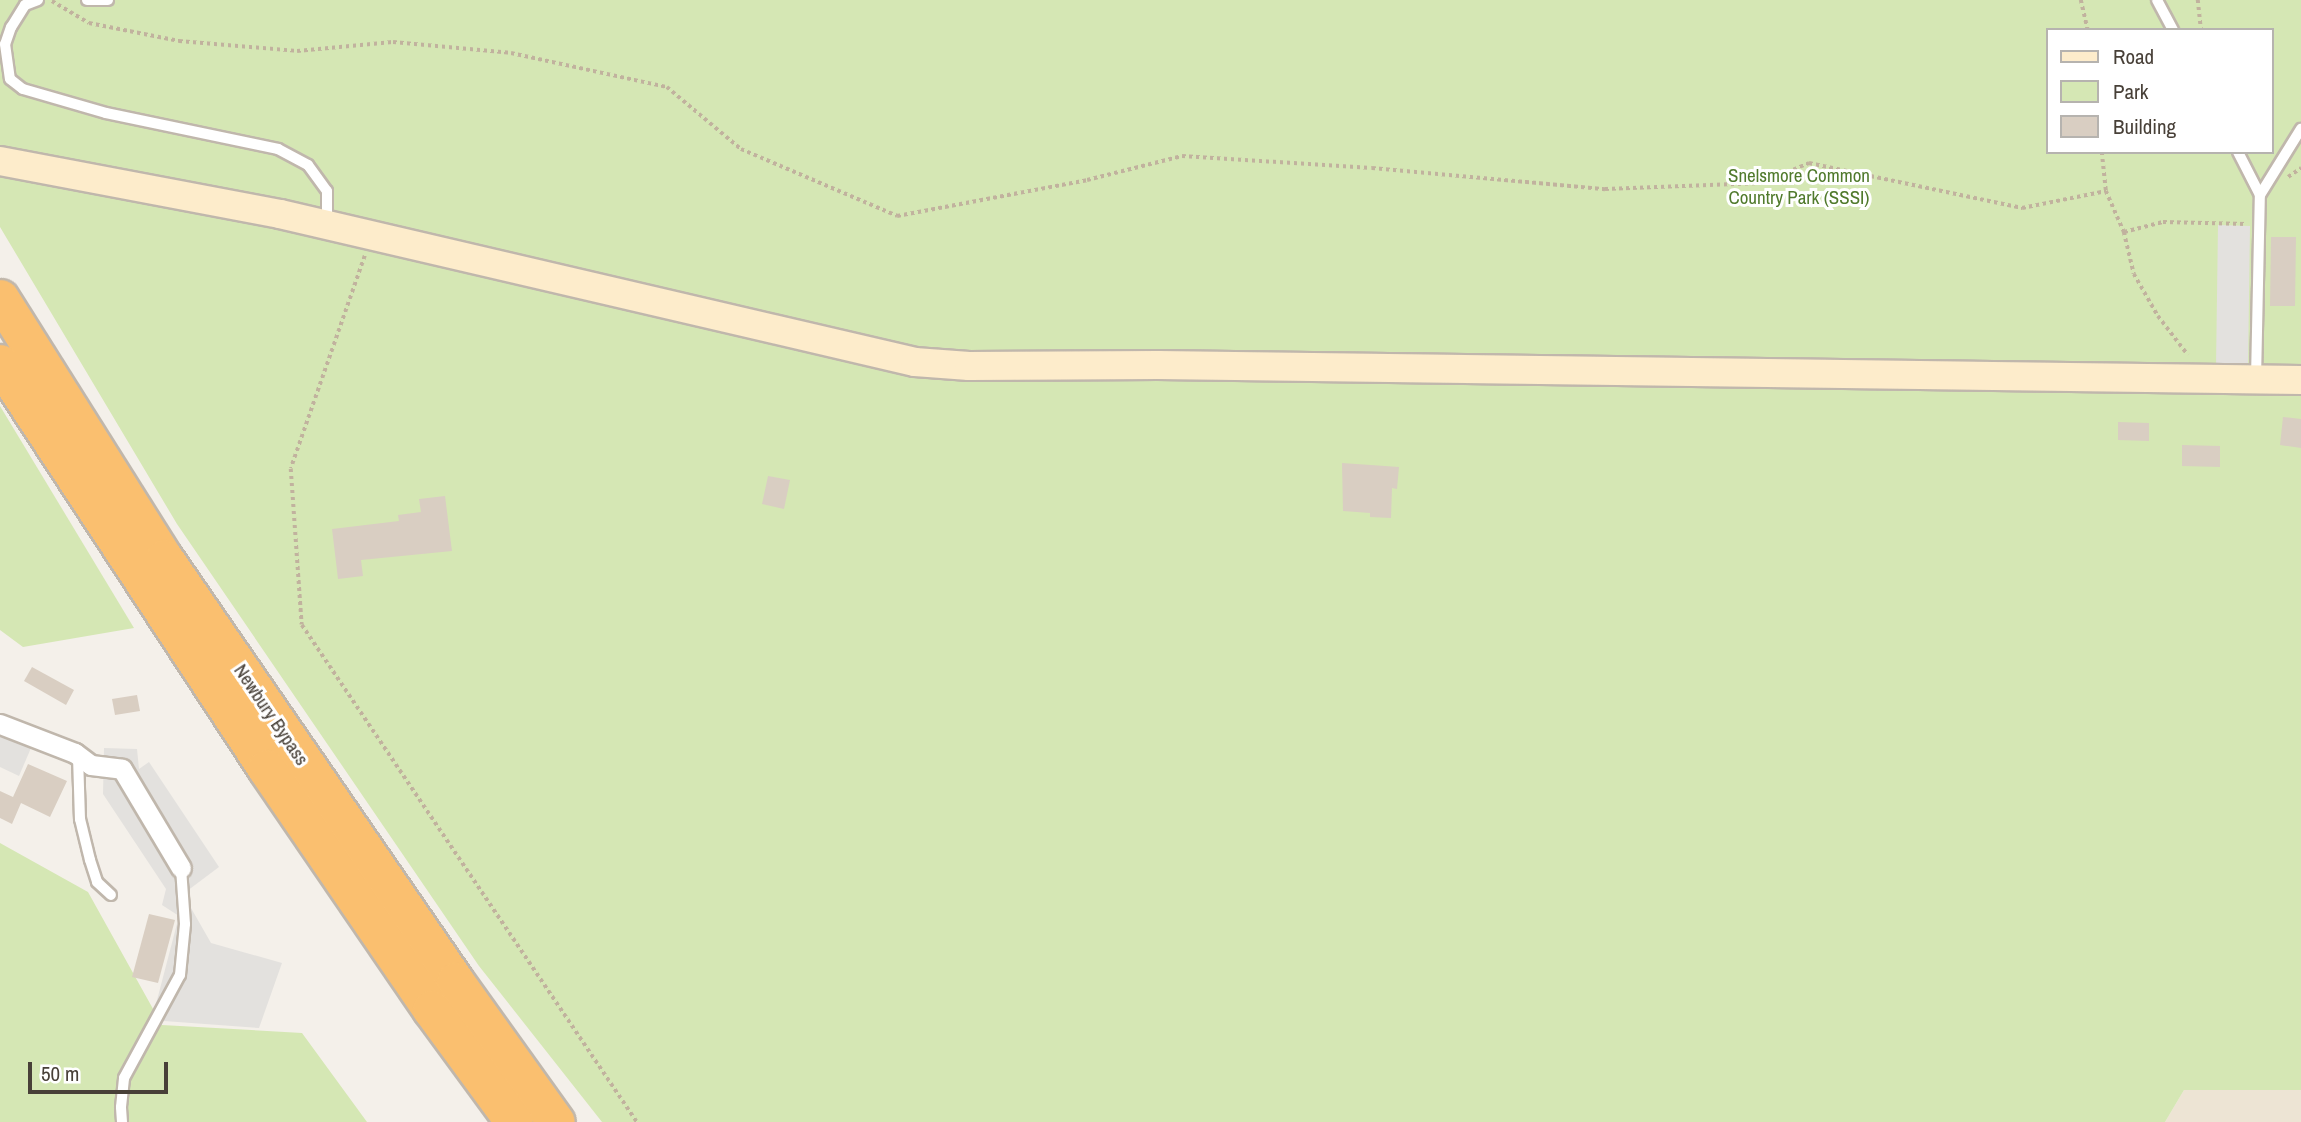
<!DOCTYPE html>
<style>
body{margin:0}
#map{position:relative;width:2301px;height:1122px;overflow:hidden;background:#f4f0ea;font-family:"Archivo Narrow",sans-serif}
div>[style]{position:absolute}
.education>*{inset:0;background:#ede4d4}
.green>*{inset:0;background:#d5e7b4}
.parking>*{inset:0;background:#e3e1de}
.building>*{inset:0;background:#d9cec2}
.path>*{height:3.5px;margin-top:-1.75px;transform-origin:0;background:repeating-linear-gradient(90deg,#c1b29e 0 3.5px,transparent 0 7px)}
.roads{filter:drop-shadow(2px 0 #c0b7ac) drop-shadow(-2px 0 #c0b7ac) drop-shadow(0 2px #c0b7ac) drop-shadow(0 -2px #c0b7ac)}
.lane>*{height:10px;margin:-5px;padding:0 5px;transform-origin:5px;border-radius:5px;background:#fff}
.street>*{height:19px;margin:-9.5px;padding:0 9.5px;transform-origin:9.5px;border-radius:9.5px;background:#fff}
.secondary>*{height:28px;margin:-14px;padding:0 14px;transform-origin:14px;border-radius:14px;background:#fdeccb}
.highway>*{height:37px;margin:-18.5px;padding:0 18.5px;transform-origin:18.5px;border-radius:18.5px;background:#fabf6f}
span{translate:-50% -50%;white-space:nowrap;text-align:center;line-height:1.15;-webkit-text-stroke:6px #fff;paint-order:stroke}
.park-label{font-size:19px;color:#507a2c}
.street-label{font-size:19px;color:#484038}
.legend{position:absolute;left:2046px;top:28px;width:228px;height:126px;box-sizing:border-box;background:#fff;border:2px solid #b6b3af;margin:0;padding:9px 12px;list-style:none;font-size:21px;color:#484038}
.legend li{display:flex;align-items:center;gap:14px;height:35px}
.legend b{width:35px;border:2px solid #b6b3af}
.scale{position:absolute;left:28px;top:1062px;width:140px;height:32px;box-sizing:border-box;border:4px solid #484038;border-top:0;padding-left:9px;font-size:21px;line-height:24px;white-space:nowrap;color:#484038;-webkit-text-stroke:5px #fff;paint-order:stroke}
</style>
<div id="map">
<div class="education">
<div style="clip-path:polygon(2184px 1090px,2301px 1090px,2301px 1122px,2165px 1122px)"></div>
</div>
<div class="green">
<div style="clip-path:polygon(evenodd,0 0,2301px 0,2301px 1090px,2184px 1090px,2165px 1122px,602px 1122px,479px 966px,177px 524px,0 227px,0 0,2047px 30px,2271px 30px,2271px 152px,2047px 152px,2047px 30px)"></div>
<div style="clip-path:polygon(0 406px,134px 628px,23px 647px,0 630px)"></div>
<div style="clip-path:polygon(0 843px,88px 892px,162px 1025px,302px 1033px,367px 1122px,0 1122px)"></div>
</div>
<div class="parking">
<div style="clip-path:polygon(2218px 225px,2250px 226px,2248px 368px,2216px 367px)"></div>
<div style="clip-path:polygon(0 717px,37px 734px,19px 776px,0 767px)"></div>
<div style="clip-path:polygon(104px 748px,137px 749px,139px 769px,149px 762px,219px 867px,183px 894px,211px 943px,282px 963px,259px 1028px,164px 1021px,156px 1004px,179px 916px,162px 905px,166px 889px,103px 794px)"></div>
</div>
<div class="building">
<div style="clip-path:polygon(2271px 237px,2296px 237px,2295px 306px,2270px 306px)"></div>
<div style="clip-path:polygon(2283px 417px,2301px 419px,2301px 448px,2280px 445px)"></div>
<div style="clip-path:polygon(2118px 422px,2149px 423px,2149px 441px,2118px 440px)"></div>
<div style="clip-path:polygon(2182px 445px,2220px 446px,2220px 467px,2182px 466px)"></div>
<div style="clip-path:polygon(1342px 463px,1399px 467px,1397px 489px,1392px 488px,1391px 518px,1370px 517px,1370px 513px,1343px 511px)"></div>
<div style="clip-path:polygon(768px 476px,790px 480px,784px 509px,762px 504px)"></div>
<div style="clip-path:polygon(445px 496px,452px 551px,361px 560px,363px 576px,338px 579px,332px 529px,399px 521px,398px 515px,421px 512px,419px 499px)"></div>
<div style="clip-path:polygon(32px 667px,74px 690px,66px 705px,24px 681px)"></div>
<div style="clip-path:polygon(137px 695px,140px 711px,115px 715px,112px 699px)"></div>
<div style="clip-path:polygon(28px 764px,67px 781px,50px 817px,21px 803px,12px 824px,0 818px,0 791px,13px 797px)"></div>
<div style="clip-path:polygon(149px 914px,175px 920px,158px 983px,132px 977px)"></div>
</div>
<div class="path">
<div style="left:2081px;top:0;width:31px;rotate:77deg"></div>
<div style="left:2198px;top:0;width:30px;rotate:84deg"></div>
<div style="left:52px;top:1px;width:43px;rotate:30.7deg"></div>
<div style="left:89px;top:23px;width:92px;rotate:11.3deg"></div>
<div style="left:179px;top:41px;width:118px;rotate:4.8deg"></div>
<div style="left:297px;top:51px;width:96px;rotate:-5.4deg"></div>
<div style="left:393px;top:42px;width:119px;rotate:5.3deg"></div>
<div style="left:511px;top:53px;width:160px;rotate:12.3deg"></div>
<div style="left:667px;top:87px;width:97px;rotate:40deg"></div>
<div style="left:741px;top:149px;width:170px;rotate:23.2deg"></div>
<div style="left:897px;top:216px;width:193px;rotate:-10.7deg"></div>
<div style="left:1087px;top:180px;width:98px;rotate:-14.2deg"></div>
<div style="left:1182px;top:156px;width:190px;rotate:3.6deg"></div>
<div style="left:1372px;top:168px;width:234px;rotate:5.2deg"></div>
<div style="left:1605px;top:189px;width:156px;rotate:-2.2deg"></div>
<div style="left:1761px;top:183px;width:52px;rotate:-22.6deg"></div>
<div style="left:1809px;top:163px;width:218px;rotate:11.9deg"></div>
<div style="left:2022px;top:208px;width:86px;rotate:-11.4deg"></div>
<div style="left:2102px;top:152px;width:39px;rotate:84deg"></div>
<div style="left:2106px;top:191px;width:45px;rotate:66.3deg"></div>
<div style="left:2124px;top:232px;width:43px;rotate:76.6deg"></div>
<div style="left:2134px;top:274px;width:48px;rotate:60.3deg"></div>
<div style="left:2158px;top:316px;width:49px;rotate:52.4deg"></div>
<div style="left:2288px;top:177px;width:16px;rotate:-35deg"></div>
<div style="left:2124px;top:232px;width:40px;rotate:-14.4deg"></div>
<div style="left:2163px;top:222px;width:84px;rotate:1.4deg"></div>
<div style="left:365px;top:256px;width:225px;rotate:109.2deg"></div>
<div style="left:291px;top:469px;width:156px;rotate:86deg"></div>
<div style="left:302px;top:625px;width:599px;rotate:56.02deg"></div>
</div>
<div class="roads">
<div class="lane">
<div style="left:38px;top:0;width:14px;rotate:159deg"></div>
<div style="left:25px;top:5px;width:26px;rotate:122deg"></div>
<div style="left:11px;top:27px;width:18px;rotate:109deg"></div>
<div style="left:5px;top:44px;width:35px;rotate:82deg"></div>
<div style="left:10px;top:79px;width:16px;rotate:38deg"></div>
<div style="left:23px;top:89px;width:86px;rotate:16.1deg"></div>
<div style="left:106px;top:113px;width:176px;rotate:11.8deg"></div>
<div style="left:278px;top:149px;width:34px;rotate:28deg"></div>
<div style="left:308px;top:165px;width:32px;rotate:54deg"></div>
<div style="left:327px;top:191px;width:30px;rotate:90deg"></div>
<div style="left:87px;top:0;width:21px"></div>
<div style="left:2157px;top:0;width:34px;rotate:62deg"></div>
<div style="left:2238px;top:152px;width:48px;rotate:62.9deg"></div>
<div style="left:2256px;top:379px;width:184px;rotate:-88.8deg"></div>
<div style="left:2260px;top:195px;width:78px;rotate:-58.2deg"></div>
<div style="left:78px;top:756px;width:63px;rotate:88.2deg"></div>
<div style="left:80px;top:819px;width:42px;rotate:76.3deg"></div>
<div style="left:90px;top:860px;width:23px;rotate:72deg"></div>
<div style="left:97px;top:882px;width:19px;rotate:43deg"></div>
<div style="left:122px;top:1122px;width:15px;rotate:-94deg"></div>
<div style="left:121px;top:1107px;width:29px;rotate:-84deg"></div>
<div style="left:124px;top:1078px;width:117px;rotate:-61.5deg"></div>
<div style="left:180px;top:975px;width:51px;rotate:-84.4deg"></div>
<div style="left:185px;top:924px;width:56px;rotate:-94.1deg"></div>
</div>
<div class="street">
<div style="left:0;top:724px;width:80px;rotate:21.1deg"></div>
<div style="left:75px;top:753px;width:20px;rotate:37deg"></div>
<div style="left:91px;top:765px;width:31px;rotate:7deg"></div>
<div style="left:122px;top:769px;width:115px;rotate:59.2deg"></div>
</div>
<div class="secondary">
<div style="left:0;top:161px;width:285px;rotate:10.7deg"></div>
<div style="left:280px;top:214px;width:652px;rotate:13.12deg"></div>
<div style="left:915px;top:362px;width:54px;rotate:4.2deg"></div>
<div style="left:969px;top:366px;width:189px;rotate:-0.3deg"></div>
<div style="left:1158px;top:365px;width:1143px;rotate:0.75deg"></div>
</div>
<div class="highway">
<div style="left:0;top:298px;width:307px;rotate:57.8deg"></div>
<div style="left:164px;top:558px;width:513px;rotate:55.47deg"></div>
<div style="left:455px;top:981px;width:173px;rotate:54.4deg"></div>
<div style="left:0;top:363px;width:485px;rotate:56.7deg"></div>
<div style="left:266px;top:768px;width:292px;rotate:55.6deg"></div>
<div style="left:431px;top:1009px;width:140px;rotate:53.7deg"></div>
</div>
</div>
<div class="park-label">
<span style="left:1799px;top:187px">Snelsmore Common<br>Country Park (SSSI)</span>
</div>
<div class="street-label">
<span style="left:271px;top:715px;rotate:56deg">Newbury Bypass</span>
</div>
<ul class="legend">
<li><b style="height:9px;background:#fdeccb"></b>Road</li>
<li><b style="height:19px;background:#d5e7b4"></b>Park</li>
<li><b style="height:19px;background:#d9cec2"></b>Building</li>
</ul>
<div class="scale">50 m</div>
</div>
